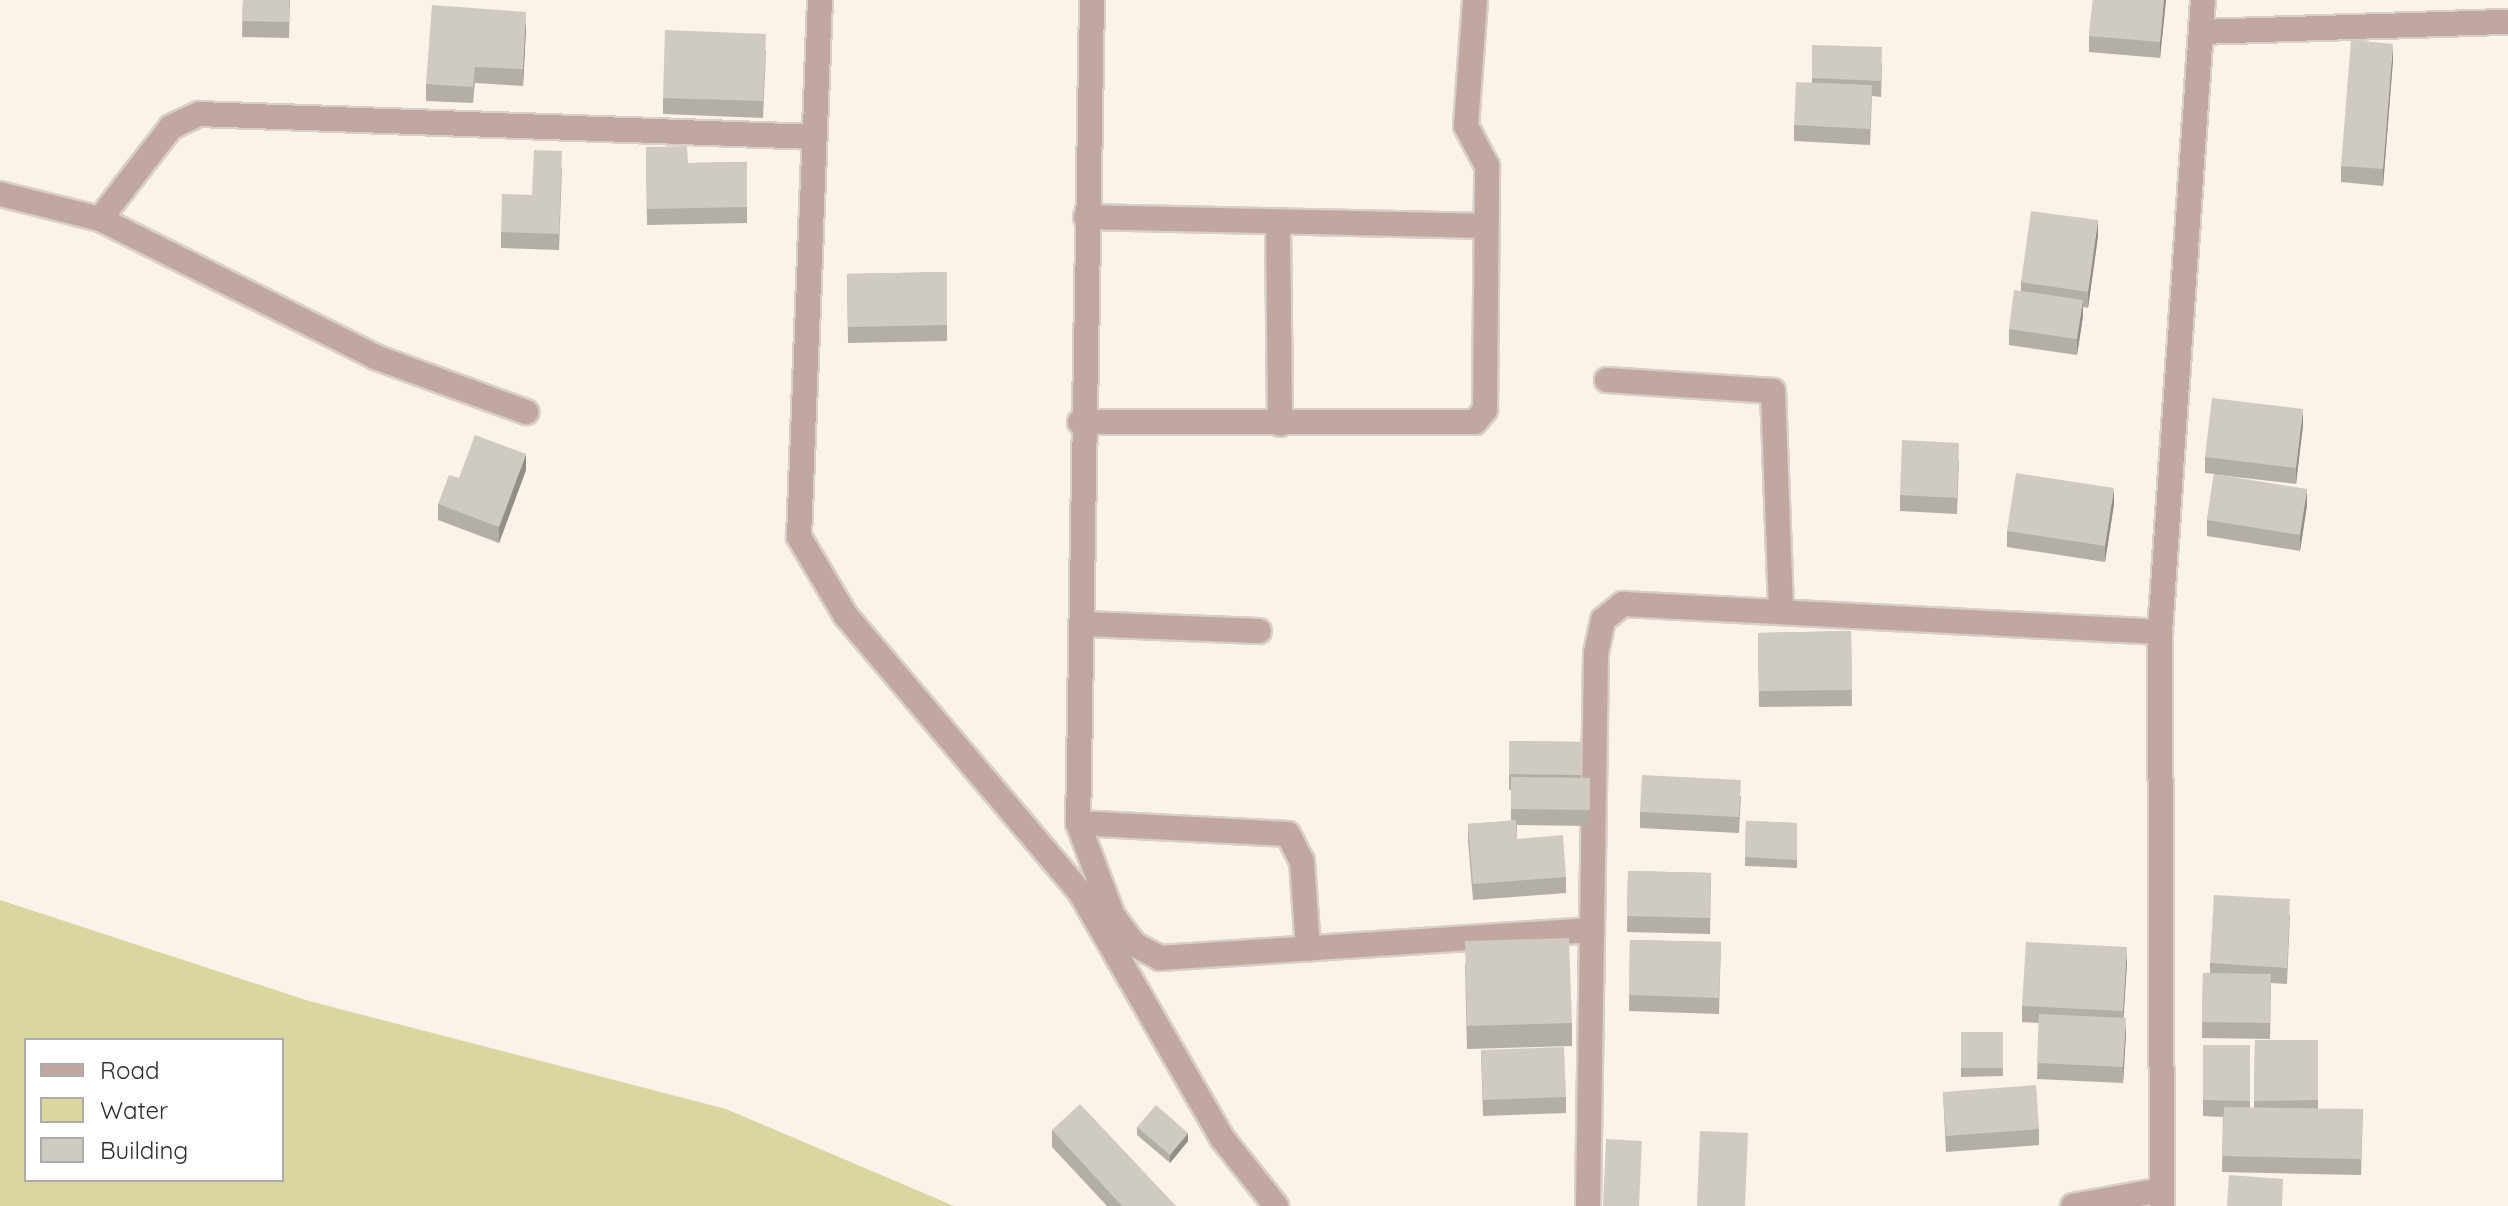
<!DOCTYPE html>
<style>
body{margin:0}
#map{position:relative;width:2508px;height:1206px;overflow:hidden;background:#fbf2ea;font-family:Quicksand,sans-serif}
div>[style]{position:absolute}
.water>*{inset:0;background:#d9d79f}
.roads{filter:drop-shadow(2px 0 #d7cfc8) drop-shadow(-2px 0 #d7cfc8) drop-shadow(0 2px #d7cfc8) drop-shadow(0 -2px #d7cfc8)}
.minor>*{height:24px;margin:-12px;padding:0 12px;transform-origin:12px;border-radius:12px;background:#c1a79f}
.wall>*{inset:0;background:#b3afa7}
.shaded-wall>*{inset:0;background:#928e88}
.building>*{inset:0;background:#d0cbc2}
span{translate:-50% -50%;white-space:nowrap;text-align:center;line-height:1.15;-webkit-text-stroke:6px #fff;paint-order:stroke}
.legend{position:absolute;left:24px;top:1038px;width:260px;height:144px;box-sizing:border-box;background:#fff;border:2px solid #adabaa;margin:0;padding:10px 14px;list-style:none;font-size:24px;color:#312e2b}
.legend li{display:flex;align-items:center;gap:16px;height:40px}
.legend b{width:40px;border:2px solid #adabaa}
</style>
<div id="map">
<div class="water">
<div style="clip-path:polygon(evenodd,0 900px,309px 1001px,726px 1109px,954px 1206px,0 1206px,0 900px,26px 1040px,282px 1040px,282px 1180px,26px 1180px,26px 1040px)"></div>
</div>
<div class="roads">
<div class="minor">
<div style="left:820px;top:0;width:537px;rotate:92.24deg"></div>
<div style="left:799px;top:537px;width:92px;rotate:59.3deg"></div>
<div style="left:846px;top:616px;width:362px;rotate:49.7deg"></div>
<div style="left:1080px;top:892px;width:284px;rotate:60deg"></div>
<div style="left:1222px;top:1138px;width:87px;rotate:51.5deg"></div>
<div style="left:1092px;top:0;width:823px;rotate:90.97deg"></div>
<div style="left:1078px;top:823px;width:99px;rotate:69.4deg"></div>
<div style="left:1113px;top:916px;width:36px;rotate:53deg"></div>
<div style="left:1135px;top:945px;width:28px;rotate:27deg"></div>
<div style="left:1160px;top:958px;width:433px;rotate:-3.7deg"></div>
<div style="left:2201px;top:32px;width:307px;rotate:-1.9deg"></div>
<div style="left:0;top:194px;width:103px;rotate:14deg"></div>
<div style="left:100px;top:219px;width:308px;rotate:26.6deg"></div>
<div style="left:375px;top:357px;width:161px;rotate:20deg"></div>
<div style="left:1086px;top:217px;width:400px;rotate:1.3deg"></div>
<div style="left:100px;top:219px;width:116px;rotate:-52.3deg"></div>
<div style="left:171px;top:127px;width:31px;rotate:-25deg"></div>
<div style="left:199px;top:114px;width:615px;rotate:2.14deg"></div>
<div style="left:1278px;top:223px;width:201px;rotate:89.4deg"></div>
<div style="left:1607px;top:380px;width:166px;rotate:3.8deg"></div>
<div style="left:1773px;top:391px;width:219px;rotate:87.9deg"></div>
<div style="left:1080px;top:422px;width:395px"></div>
<div style="left:1475px;top:422px;width:16px;rotate:-50deg"></div>
<div style="left:1485px;top:410px;width:244px;rotate:-89.5deg"></div>
<div style="left:1487px;top:166px;width:45px;rotate:-117.7deg"></div>
<div style="left:1466px;top:126px;width:126px;rotate:-85.9deg"></div>
<div style="left:1084px;top:624px;width:175px;rotate:2.3deg"></div>
<div style="left:1078px;top:823px;width:210px;rotate:3deg"></div>
<div style="left:1288px;top:834px;width:30px;rotate:63deg"></div>
<div style="left:1302px;top:861px;width:88px;rotate:86.1deg"></div>
<div style="left:1588px;top:1206px;width:553px;rotate:-89.17deg"></div>
<div style="left:1596px;top:653px;width:34px;rotate:-78deg"></div>
<div style="left:1603px;top:620px;width:26px;rotate:-39deg"></div>
<div style="left:1623px;top:604px;width:538px;rotate:2.98deg"></div>
<div style="left:2073px;top:1206px;width:89px;rotate:-10.3deg"></div>
<div style="left:2162px;top:1206px;width:574px;rotate:-90.2deg"></div>
<div style="left:2160px;top:632px;width:633px;rotate:-86.11deg"></div>
</div>
</div>
<div class="wall">
<div style="clip-path:polygon(243px 0,290px 0,289px 38px,242px 37px)"></div>
<div style="clip-path:polygon(2093px 0,2166px 0,2160px 58px,2089px 52px,2089px 36px)"></div>
<div style="clip-path:polygon(526px 28px,523px 86px,475px 83px,473px 103px,426px 101px,426px 84px)"></div>
<div style="clip-path:polygon(1812px 45px,1882px 63px,1881px 97px,1872px 96px,1870px 145px,1794px 141px,1794px 125px,1812px 83px)"></div>
<div style="clip-path:polygon(766px 50px,763px 118px,663px 114px,663px 98px)"></div>
<div style="clip-path:polygon(2393px 60px,2383px 186px,2341px 182px,2341px 166px)"></div>
<div style="clip-path:polygon(646px 147px,688px 163px,747px 162px,747px 223px,647px 225px)"></div>
<div style="clip-path:polygon(562px 167px,559px 250px,501px 248px,501px 232px,532px 195px)"></div>
<div style="clip-path:polygon(2098px 236px,2088px 308px,2083px 307px,2083px 316px,2077px 355px,2009px 345px,2009px 329px,2021px 291px,2021px 282px)"></div>
<div style="clip-path:polygon(947px 272px,947px 341px,848px 343px,847px 274px)"></div>
<div style="clip-path:polygon(2303px 425px,2296px 484px,2219px 475px,2307px 505px,2300px 551px,2207px 536px,2207px 520px,2214px 474px,2205px 473px,2205px 457px)"></div>
<div style="clip-path:polygon(1959px 459px,1957px 514px,1900px 511px,1900px 495px)"></div>
<div style="clip-path:polygon(526px 470px,499px 543px,438px 520px,438px 504px,459px 478px)"></div>
<div style="clip-path:polygon(2114px 504px,2105px 562px,2007px 547px,2007px 531px)"></div>
<div style="clip-path:polygon(1851px 631px,1852px 706px,1759px 707px,1758px 633px)"></div>
<div style="clip-path:polygon(1509px 741px,1581px 742px,1581px 778px,1590px 778px,1590px 826px,1517px 825px,1517px 839px,1566px 877px,1566px 893px,1473px 900px,1468px 841px,1468px 824px,1511px 821px,1511px 790px,1509px 790px)"></div>
<div style="clip-path:polygon(1741px 796px,1739px 833px,1640px 828px,1640px 812px)"></div>
<div style="clip-path:polygon(1746px 821px,1797px 823px,1797px 868px,1745px 866px)"></div>
<div style="clip-path:polygon(1628px 871px,1711px 873px,1710px 934px,1627px 932px)"></div>
<div style="clip-path:polygon(2290px 915px,2287px 984px,2271px 983px,2270px 1039px,2202px 1038px,2203px 973px,2210px 973px,2210px 963px)"></div>
<div style="clip-path:polygon(1630px 940px,1721px 942px,1719px 1014px,1629px 1011px)"></div>
<div style="clip-path:polygon(2127px 963px,2123px 1018px,2126px 1034px,2123px 1083px,2037px 1079px,2039px 1023px,2022px 1022px,2022px 1006px)"></div>
<div style="clip-path:polygon(1465px 964px,1572px 1023px,1572px 1046px,1467px 1049px)"></div>
<div style="clip-path:polygon(1961px 1032px,2003px 1032px,2003px 1076px,1961px 1077px)"></div>
<div style="clip-path:polygon(2255px 1040px,2318px 1040px,2318px 1109px,2363px 1109px,2361px 1175px,2222px 1172px,2223px 1117px,2203px 1116px,2203px 1045px,2250px 1045px,2250px 1108px,2254px 1108px)"></div>
<div style="clip-path:polygon(1481px 1050px,1566px 1097px,1566px 1113px,1483px 1116px)"></div>
<div style="clip-path:polygon(1943px 1092px,2039px 1129px,2039px 1145px,1946px 1152px)"></div>
<div style="clip-path:polygon(1137px 1127px,1188px 1141px,1170px 1163px,1137px 1135px)"></div>
<div style="clip-path:polygon(1052px 1130px,1176px 1206px,1107px 1206px,1052px 1147px)"></div>
</div>
<div class="shaded-wall">
<div style="clip-path:polygon(2164px 0,2166px 0,2160px 58px,2160px 42px)"></div>
<div style="clip-path:polygon(526px 12px,526px 28px,523px 86px,523px 69px)"></div>
<div style="clip-path:polygon(2393px 44px,2393px 60px,2383px 186px,2383px 169px)"></div>
<div style="clip-path:polygon(2098px 220px,2098px 236px,2088px 308px,2088px 292px)"></div>
<div style="clip-path:polygon(2083px 300px,2083px 316px,2077px 355px,2077px 339px)"></div>
<div style="clip-path:polygon(2303px 409px,2303px 425px,2296px 484px,2296px 468px)"></div>
<div style="clip-path:polygon(526px 454px,526px 470px,499px 543px,499px 527px)"></div>
<div style="clip-path:polygon(2114px 488px,2114px 504px,2105px 562px,2105px 546px)"></div>
<div style="clip-path:polygon(2307px 489px,2307px 505px,2300px 551px,2300px 535px)"></div>
<div style="clip-path:polygon(2127px 947px,2127px 963px,2123px 1027px,2123px 1011px)"></div>
<div style="clip-path:polygon(2126px 1018px,2126px 1034px,2123px 1083px,2123px 1067px)"></div>
<div style="clip-path:polygon(1188px 1133px,1188px 1141px,1170px 1163px,1170px 1155px)"></div>
</div>
<div class="building">
<div style="clip-path:polygon(243px 0,289px 0,289px 22px,242px 21px)"></div>
<div style="clip-path:polygon(2093px 0,2164px 0,2160px 42px,2089px 36px)"></div>
<div style="clip-path:polygon(432px 5px,526px 12px,523px 69px,475px 67px,473px 87px,426px 84px)"></div>
<div style="clip-path:polygon(665px 30px,766px 34px,763px 101px,663px 98px)"></div>
<div style="clip-path:polygon(2351px 40px,2393px 44px,2383px 169px,2341px 166px)"></div>
<div style="clip-path:polygon(1812px 45px,1882px 47px,1881px 81px,1812px 78px)"></div>
<div style="clip-path:polygon(1796px 82px,1872px 85px,1870px 129px,1794px 125px)"></div>
<div style="clip-path:polygon(687px 146px,688px 163px,747px 162px,747px 207px,647px 209px,646px 147px)"></div>
<div style="clip-path:polygon(534px 150px,562px 151px,559px 234px,501px 232px,502px 194px,532px 195px)"></div>
<div style="clip-path:polygon(2031px 211px,2098px 220px,2088px 292px,2021px 282px)"></div>
<div style="clip-path:polygon(947px 272px,947px 325px,848px 327px,847px 274px)"></div>
<div style="clip-path:polygon(2014px 290px,2083px 300px,2077px 339px,2009px 329px)"></div>
<div style="clip-path:polygon(2212px 398px,2303px 409px,2296px 468px,2205px 457px)"></div>
<div style="clip-path:polygon(475px 435px,526px 454px,499px 527px,438px 504px,449px 475px,459px 478px)"></div>
<div style="clip-path:polygon(1902px 440px,1959px 443px,1957px 498px,1900px 495px)"></div>
<div style="clip-path:polygon(2016px 473px,2114px 488px,2105px 546px,2007px 531px)"></div>
<div style="clip-path:polygon(2214px 474px,2307px 489px,2300px 535px,2207px 520px)"></div>
<div style="clip-path:polygon(1851px 631px,1852px 690px,1759px 691px,1758px 633px)"></div>
<div style="clip-path:polygon(1509px 741px,1581px 742px,1581px 775px,1509px 774px)"></div>
<div style="clip-path:polygon(1642px 775px,1741px 780px,1739px 817px,1640px 812px)"></div>
<div style="clip-path:polygon(1511px 777px,1590px 778px,1590px 810px,1511px 809px)"></div>
<div style="clip-path:polygon(1516px 820px,1517px 839px,1563px 835px,1566px 877px,1473px 884px,1468px 824px)"></div>
<div style="clip-path:polygon(1746px 821px,1797px 823px,1797px 860px,1745px 857px)"></div>
<div style="clip-path:polygon(1628px 871px,1711px 873px,1710px 918px,1627px 916px)"></div>
<div style="clip-path:polygon(2214px 895px,2290px 899px,2287px 968px,2210px 963px)"></div>
<div style="clip-path:polygon(1569px 938px,1572px 1023px,1467px 1026px,1465px 941px)"></div>
<div style="clip-path:polygon(1630px 940px,1721px 942px,1719px 998px,1629px 995px)"></div>
<div style="clip-path:polygon(2026px 942px,2127px 947px,2123px 1011px,2022px 1006px)"></div>
<div style="clip-path:polygon(2203px 973px,2271px 974px,2270px 1023px,2202px 1022px)"></div>
<div style="clip-path:polygon(2039px 1014px,2126px 1018px,2123px 1067px,2037px 1063px)"></div>
<div style="clip-path:polygon(1961px 1032px,2003px 1032px,2003px 1068px,1961px 1068px)"></div>
<div style="clip-path:polygon(2255px 1040px,2318px 1040px,2318px 1100px,2254px 1101px)"></div>
<div style="clip-path:polygon(2203px 1045px,2250px 1045px,2250px 1101px,2203px 1100px)"></div>
<div style="clip-path:polygon(1564px 1047px,1566px 1097px,1483px 1100px,1481px 1050px)"></div>
<div style="clip-path:polygon(2036px 1085px,2039px 1129px,1946px 1136px,1943px 1092px)"></div>
<div style="clip-path:polygon(1080px 1104px,1176px 1206px,1122px 1206px,1052px 1130px)"></div>
<div style="clip-path:polygon(1156px 1105px,1188px 1133px,1170px 1155px,1137px 1127px)"></div>
<div style="clip-path:polygon(2224px 1107px,2363px 1109px,2361px 1159px,2222px 1156px)"></div>
<div style="clip-path:polygon(1700px 1131px,1748px 1133px,1745px 1206px,1697px 1206px)"></div>
<div style="clip-path:polygon(1606px 1139px,1642px 1141px,1639px 1206px,1603px 1206px)"></div>
<div style="clip-path:polygon(2229px 1175px,2283px 1179px,2282px 1206px,2227px 1206px)"></div>
</div>
<ul class="legend">
<li><b style="height:10px;background:#c1a79f"></b>Road</li>
<li><b style="height:22px;background:#d9d79f"></b>Water</li>
<li><b style="height:22px;background:#d0cbc2"></b>Building</li>
</ul>
</div>
